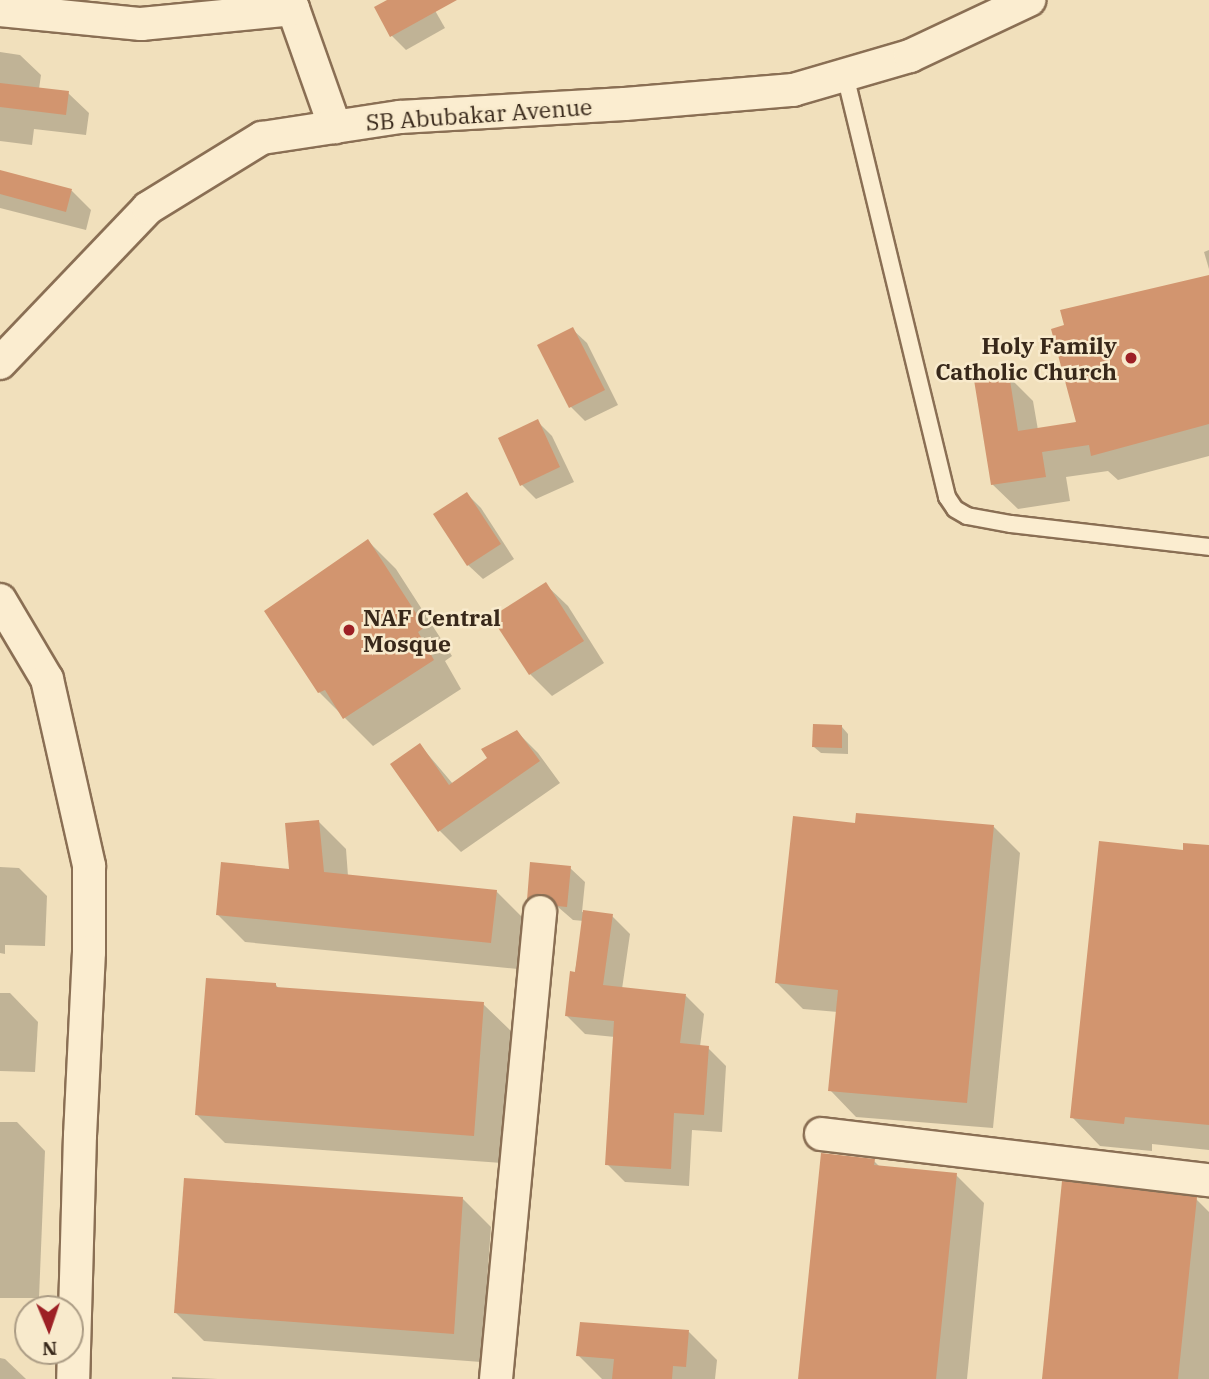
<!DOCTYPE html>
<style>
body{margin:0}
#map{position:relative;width:1209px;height:1379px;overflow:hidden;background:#f1e0bc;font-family:"IBM Plex Serif",serif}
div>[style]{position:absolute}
.shadow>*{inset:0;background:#0003}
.building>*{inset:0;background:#d2956f}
.roads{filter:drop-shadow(2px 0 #8a6f54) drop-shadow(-2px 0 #8a6f54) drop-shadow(0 2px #8a6f54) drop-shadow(0 -2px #8a6f54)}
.service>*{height:16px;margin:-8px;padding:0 8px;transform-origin:8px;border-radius:8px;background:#fbedd0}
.minor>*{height:32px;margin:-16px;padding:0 16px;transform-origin:16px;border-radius:16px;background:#fbedd0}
.dots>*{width:19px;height:19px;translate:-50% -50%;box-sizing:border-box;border:4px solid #f8eacc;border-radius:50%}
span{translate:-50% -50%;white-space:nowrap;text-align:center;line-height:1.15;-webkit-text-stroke:5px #f8eacc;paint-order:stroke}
.street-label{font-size:23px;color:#38281a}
.poi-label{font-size:23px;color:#38281a;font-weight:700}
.right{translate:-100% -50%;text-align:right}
.left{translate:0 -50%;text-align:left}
.north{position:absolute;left:14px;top:1295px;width:70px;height:70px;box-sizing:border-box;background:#f8eacc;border:2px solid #ab9c85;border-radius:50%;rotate:178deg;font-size:19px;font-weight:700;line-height:28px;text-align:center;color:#38281a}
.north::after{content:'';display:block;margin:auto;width:24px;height:32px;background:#9d2025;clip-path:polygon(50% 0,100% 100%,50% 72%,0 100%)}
</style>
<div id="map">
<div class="shadow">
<div style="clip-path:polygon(390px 0,429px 0,445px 28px,406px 50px,392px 36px)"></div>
<div style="clip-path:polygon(0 52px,20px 55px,41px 75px,39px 89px,68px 93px,89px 113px,86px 135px,34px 129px,32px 145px,0 141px)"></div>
<div style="clip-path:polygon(0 172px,72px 191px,91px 210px,86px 230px,0 208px)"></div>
<div style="clip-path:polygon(1209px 250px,1209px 269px,1204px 252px)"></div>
<div style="clip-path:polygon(1209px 276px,1209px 456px,1118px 480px,1108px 471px,1066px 477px,1070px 501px,1018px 509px,992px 484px,1008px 376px,1033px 401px,1038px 430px,1078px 424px)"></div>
<div style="clip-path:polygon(572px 329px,587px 343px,618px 405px,585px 421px,571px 407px)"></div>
<div style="clip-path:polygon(537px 421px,552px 436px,574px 482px,536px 499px,522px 485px)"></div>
<div style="clip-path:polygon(467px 494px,481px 508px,514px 559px,483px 579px,468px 565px)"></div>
<div style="clip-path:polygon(368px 541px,396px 569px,452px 656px,445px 661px,461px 689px,373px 746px,319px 692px)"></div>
<div style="clip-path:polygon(546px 585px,568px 606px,604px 663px,552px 696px,530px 674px,494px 618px)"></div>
<div style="clip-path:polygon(842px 727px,848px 734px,848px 754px,821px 753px,814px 747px)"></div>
<div style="clip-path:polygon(517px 732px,538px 753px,560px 783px,461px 852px,440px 831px,420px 745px,453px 784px,490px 758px)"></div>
<div style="clip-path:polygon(319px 822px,346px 849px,348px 876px,496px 891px,523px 918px,518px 969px,245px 942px,218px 915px,291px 871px)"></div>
<div style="clip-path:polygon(857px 825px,994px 827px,1020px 853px,993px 1128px,856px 1117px,830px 1090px,838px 1012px,803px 1009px,776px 982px)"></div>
<div style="clip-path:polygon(1209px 847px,1209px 1150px,1152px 1144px,1152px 1151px,1100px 1146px,1072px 1117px,1184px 852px)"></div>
<div style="clip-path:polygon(0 867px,19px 868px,47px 896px,45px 946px,5px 945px,5px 954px,0 953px)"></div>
<div style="clip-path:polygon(570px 868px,585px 882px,582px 912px,612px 916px,630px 934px,622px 989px,686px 996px,704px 1014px,700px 1047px,708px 1048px,726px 1066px,722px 1132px,692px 1130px,689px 1186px,625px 1182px,607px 1164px,615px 1037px,585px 1034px,567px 1016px,584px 921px,573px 920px,558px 907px,543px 913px,529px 899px)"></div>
<div style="clip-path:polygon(276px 985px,279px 989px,483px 1004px,512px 1032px,502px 1163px,225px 1143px,197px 1115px)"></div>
<div style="clip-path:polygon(0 993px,10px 993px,38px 1022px,35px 1072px,0 1071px)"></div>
<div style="clip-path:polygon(0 1122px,17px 1122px,45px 1151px,39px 1298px,0 1298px)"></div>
<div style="clip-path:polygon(874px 1161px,881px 1168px,956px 1175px,984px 1203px,967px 1379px,800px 1379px)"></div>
<div style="clip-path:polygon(463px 1199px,491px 1227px,481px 1362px,204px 1341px,176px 1313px)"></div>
<div style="clip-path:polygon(1196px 1199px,1209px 1212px,1209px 1379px,1044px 1379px)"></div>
<div style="clip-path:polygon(689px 1332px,717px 1360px,715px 1379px,602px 1379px,578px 1355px)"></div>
<div style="clip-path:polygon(0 1358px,5px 1359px,26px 1379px,0 1379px)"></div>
<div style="clip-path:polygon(172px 1377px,218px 1379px,172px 1379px)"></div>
</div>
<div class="building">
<div style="clip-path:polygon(387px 0,457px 0,390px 37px,374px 7px)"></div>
<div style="clip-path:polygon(0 83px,69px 91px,66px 115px,0 107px)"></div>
<div style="clip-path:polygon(0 170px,72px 189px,66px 212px,0 194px)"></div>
<div style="clip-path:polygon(1209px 275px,1209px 424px,1091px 456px,1089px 445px,1042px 452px,1046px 477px,991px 485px,974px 380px,1009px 374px,1018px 431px,1076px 422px,1051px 329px,1064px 325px,1060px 310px)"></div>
<div style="clip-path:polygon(573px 327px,605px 390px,569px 408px,537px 345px)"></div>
<div style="clip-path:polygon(538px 419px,560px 467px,520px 486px,498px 438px)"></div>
<div style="clip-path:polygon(467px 492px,501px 544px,467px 566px,433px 514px)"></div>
<div style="clip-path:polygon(368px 539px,425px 627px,418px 632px,434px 660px,343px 719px,325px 690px,318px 693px,264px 611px)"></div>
<div style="clip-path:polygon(546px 582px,584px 641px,529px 675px,491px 617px)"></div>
<div style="clip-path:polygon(813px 724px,842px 725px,842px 748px,812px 747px)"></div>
<div style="clip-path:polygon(517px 730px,540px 761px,438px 832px,390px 764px,420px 743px,449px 785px,487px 758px,481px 749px)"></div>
<div style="clip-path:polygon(856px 813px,994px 825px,967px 1103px,828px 1091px,838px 990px,775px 983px,793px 816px,855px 823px)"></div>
<div style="clip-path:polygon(319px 820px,324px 872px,497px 890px,491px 943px,216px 915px,221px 862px,289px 869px,285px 823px)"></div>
<div style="clip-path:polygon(1099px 841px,1183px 850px,1183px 843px,1209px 845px,1209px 1125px,1125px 1117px,1124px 1124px,1070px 1118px)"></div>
<div style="clip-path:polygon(530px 862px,571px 866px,567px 907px,557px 906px,551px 897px,542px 894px,527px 900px)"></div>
<div style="clip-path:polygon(583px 910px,613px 914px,603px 985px,686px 994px,680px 1043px,709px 1046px,704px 1115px,674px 1113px,671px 1169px,605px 1165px,614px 1021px,565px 1016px,570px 971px,575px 972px)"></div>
<div style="clip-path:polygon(206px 978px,276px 983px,276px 987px,484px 1002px,474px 1136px,195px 1115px)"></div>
<div style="clip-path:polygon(821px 1153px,875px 1159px,874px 1165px,957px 1173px,936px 1379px,798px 1379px)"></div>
<div style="clip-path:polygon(184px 1178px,463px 1197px,454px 1334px,174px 1313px)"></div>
<div style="clip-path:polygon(1062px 1181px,1197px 1197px,1178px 1379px,1042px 1379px)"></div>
<div style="clip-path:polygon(580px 1322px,689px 1330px,686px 1367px,673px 1366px,672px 1379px,612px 1379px,614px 1359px,576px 1356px)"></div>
</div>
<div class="roads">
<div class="service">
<div style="left:845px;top:75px;width:434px;rotate:76.4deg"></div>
<div style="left:947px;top:497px;width:14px;rotate:56deg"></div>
<div style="left:955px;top:509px;width:14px;rotate:30deg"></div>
<div style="left:967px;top:516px;width:45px;rotate:10.3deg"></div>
<div style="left:1011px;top:524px;width:199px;rotate:6.6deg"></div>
</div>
<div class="minor">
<div style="left:290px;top:0;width:135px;rotate:70.5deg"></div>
<div style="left:0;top:10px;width:142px;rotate:5.7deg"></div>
<div style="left:141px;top:24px;width:153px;rotate:-5.6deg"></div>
<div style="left:0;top:363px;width:214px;rotate:-46.3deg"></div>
<div style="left:148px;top:208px;width:134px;rotate:-31.6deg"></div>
<div style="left:262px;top:138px;width:140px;rotate:-8.7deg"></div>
<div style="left:400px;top:117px;width:225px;rotate:-3.3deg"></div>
<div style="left:625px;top:104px;width:169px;rotate:-4.8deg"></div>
<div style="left:793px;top:90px;width:122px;rotate:-16.2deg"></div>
<div style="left:910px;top:56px;width:132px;rotate:-25.2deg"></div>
<div style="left:0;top:600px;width:92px;rotate:59.3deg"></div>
<div style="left:47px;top:679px;width:192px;rotate:77.3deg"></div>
<div style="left:89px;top:866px;width:86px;rotate:90deg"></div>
<div style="left:89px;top:952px;width:183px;rotate:92.8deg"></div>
<div style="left:80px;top:1135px;width:244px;rotate:91.6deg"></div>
<div style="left:821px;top:1134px;width:391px;rotate:6.8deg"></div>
<div style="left:496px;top:1379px;width:469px;rotate:-84.6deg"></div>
</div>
</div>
<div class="dots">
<div style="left:1131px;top:358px;background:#9d2025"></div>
<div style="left:349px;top:630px;background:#9d2025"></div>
</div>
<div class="street-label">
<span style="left:479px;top:114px;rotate:-4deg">SB Abubakar Avenue</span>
</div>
<div class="poi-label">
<span class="right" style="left:1117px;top:358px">Holy Family<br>Catholic Church</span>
<span class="left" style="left:363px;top:630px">NAF Central<br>Mosque</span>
</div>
<div class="north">N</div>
</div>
